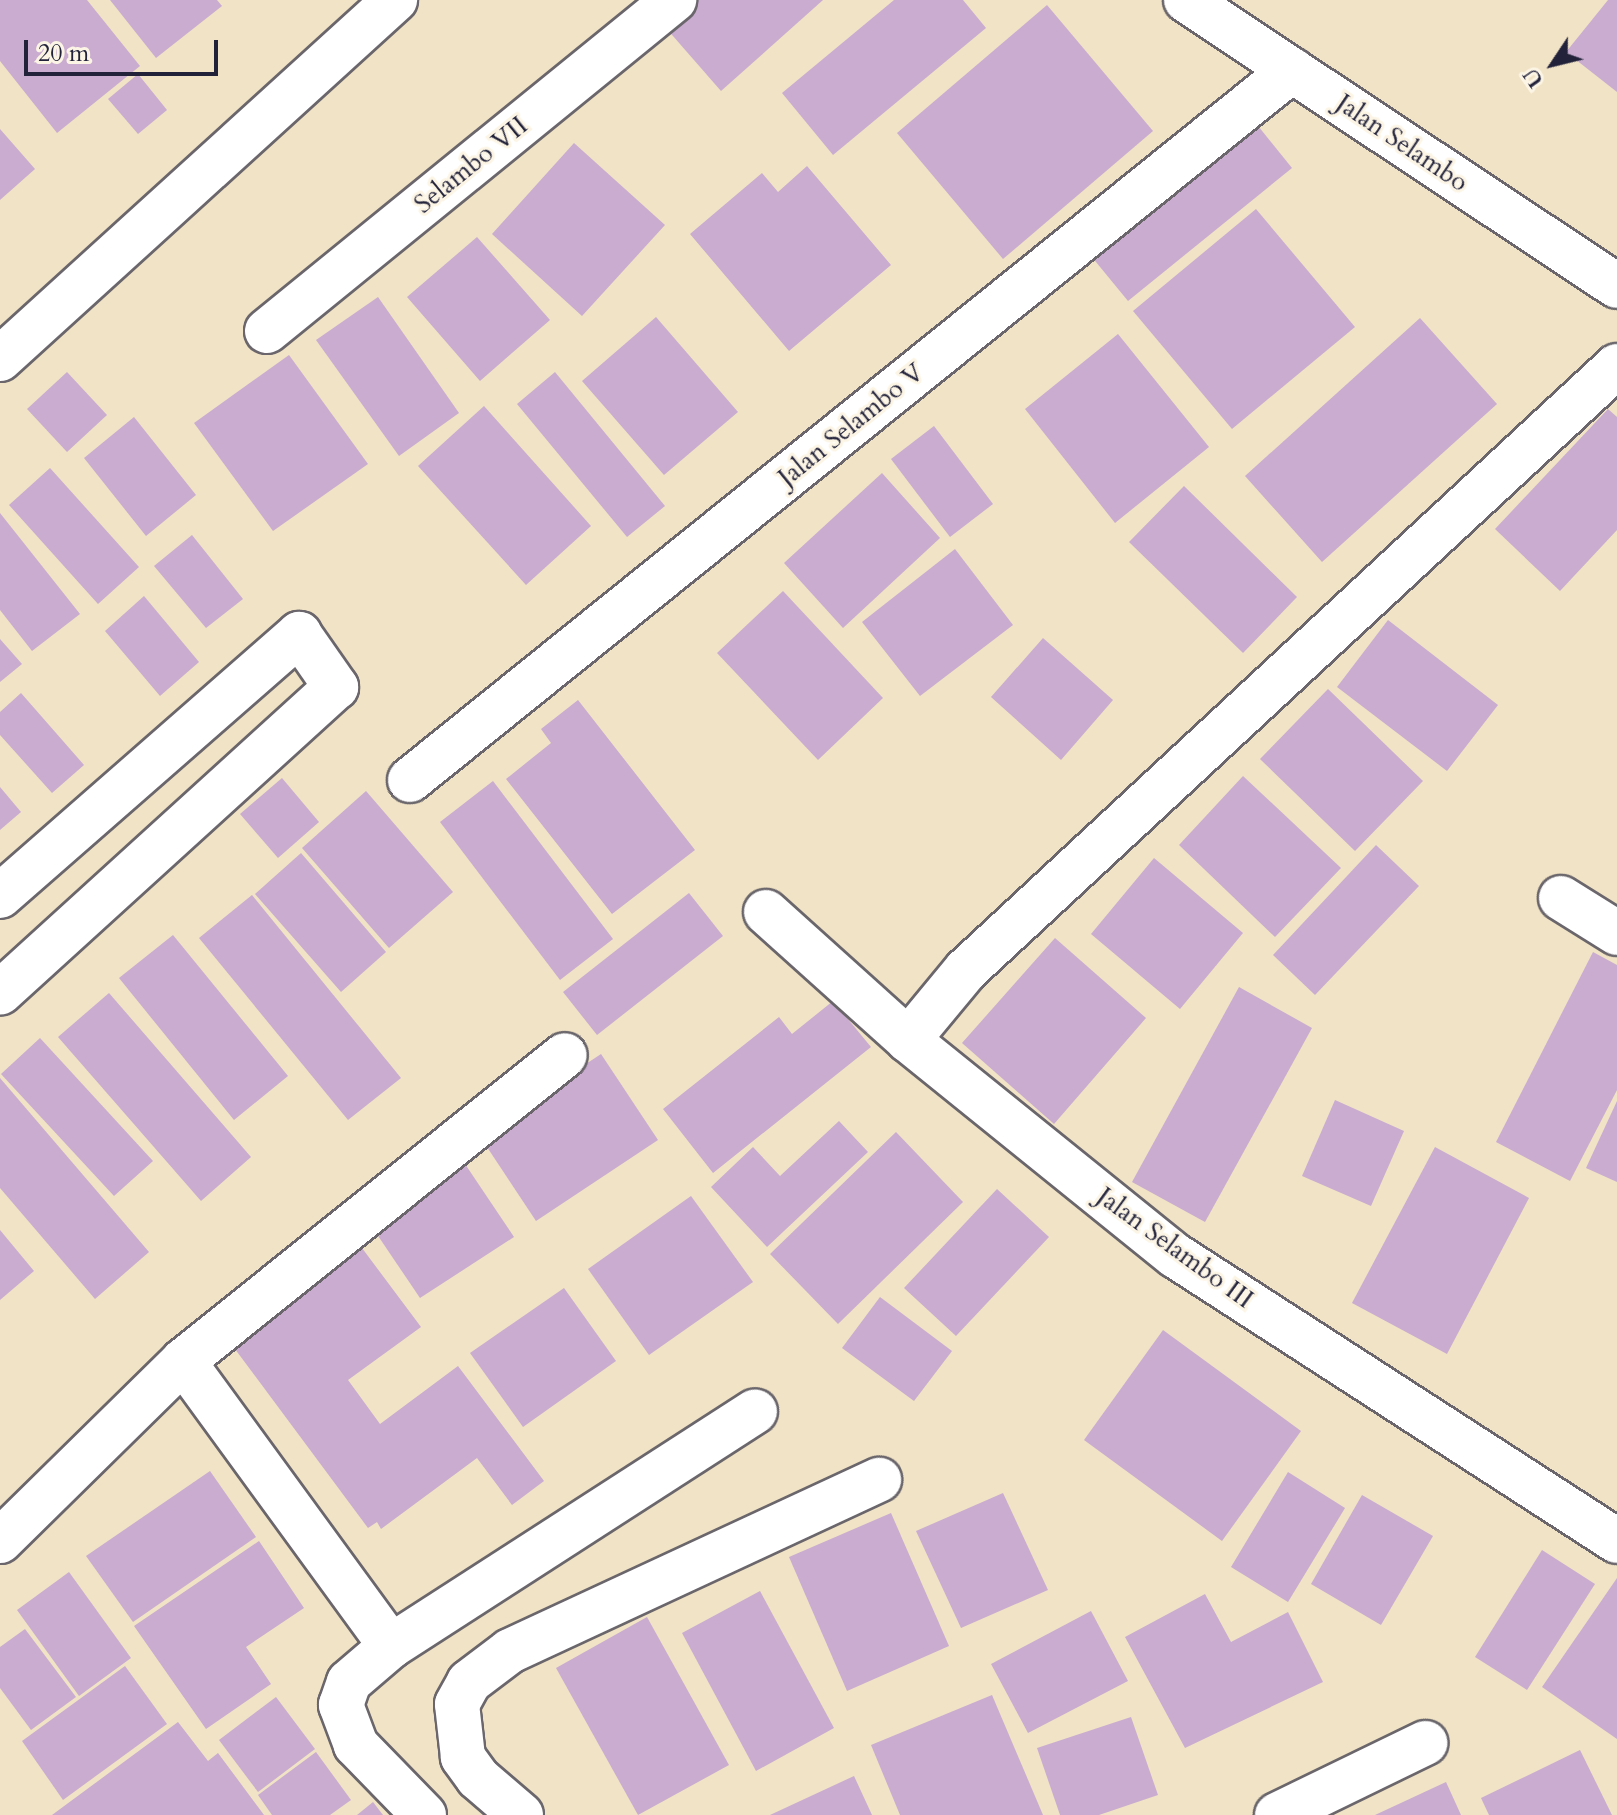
<!DOCTYPE html>
<style>
body{margin:0}
#map{position:relative;width:1617px;height:1815px;overflow:hidden;background:#f1e3c5;font-family:Cardo,serif}
div>[style]{position:absolute}
.building>*{inset:0;background:#c9acd0}
.roads{filter:drop-shadow(2px 0 #6a666b) drop-shadow(-2px 0 #6a666b) drop-shadow(0 2px #6a666b) drop-shadow(0 -2px #6a666b)}
.minor>*{height:44px;margin:-22px;padding:0 22px;transform-origin:22px;border-radius:22px;background:#fff}
span{translate:-50% -50%;white-space:nowrap;text-align:center;line-height:1.15;-webkit-text-stroke:6px #fcf5e5;paint-order:stroke}
.street-label{font-size:26px;color:#22223b}
.north{position:absolute;left:1513px;top:24px;width:80px;height:80px;-webkit-text-stroke:6px #fcf5e5;paint-order:stroke;rotate:235deg;font-size:22px;font-weight:700;line-height:32px;text-align:center;color:#22223b}
.north::after{content:'';display:block;margin:auto;width:28px;height:36px;background:#22223b;clip-path:polygon(50% 0,100% 100%,50% 72%,0 100%)}
.scale{position:absolute;left:24px;top:40px;width:194px;height:36px;box-sizing:border-box;border:4px solid #22223b;border-top:0;padding-left:10px;font-size:24px;line-height:28px;white-space:nowrap;color:#22223b;-webkit-text-stroke:6px #fcf5e5;paint-order:stroke}
</style>
<div id="map">
<div class="building">
<div style="clip-path:polygon(0 0,87px 0,140px 66px,57px 133px,0 61px)"></div>
<div style="clip-path:polygon(110px 0,217px 0,222px 6px,156px 58px)"></div>
<div style="clip-path:polygon(697px 0,823px 0,721px 91px,666px 28px)"></div>
<div style="clip-path:polygon(894px 0,963px 0,986px 28px,833px 155px,782px 93px)"></div>
<div style="clip-path:polygon(1608px 0,1617px 0,1617px 92px,1566px 52px)"></div>
<div style="clip-path:polygon(1047px 5px,1153px 131px,1003px 259px,897px 133px)"></div>
<div style="clip-path:polygon(138px 74px,167px 110px,138px 134px,108px 99px)"></div>
<div style="clip-path:polygon(1246px 111px,1292px 168px,1128px 301px,1082px 245px)"></div>
<div style="clip-path:polygon(0 129px,35px 169px,0 200px)"></div>
<div style="clip-path:polygon(574px 143px,665px 225px,582px 316px,492px 234px)"></div>
<div style="clip-path:polygon(807px 166px,891px 265px,789px 351px,690px 234px,762px 173px,778px 192px)"></div>
<div style="clip-path:polygon(1256px 209px,1355px 327px,1232px 429px,1133px 311px)"></div>
<div style="clip-path:polygon(477px 237px,550px 320px,480px 381px,407px 297px)"></div>
<div style="clip-path:polygon(378px 297px,459px 413px,399px 456px,316px 340px)"></div>
<div style="clip-path:polygon(656px 317px,738px 412px,664px 475px,582px 381px)"></div>
<div style="clip-path:polygon(1420px 318px,1497px 404px,1322px 562px,1245px 476px)"></div>
<div style="clip-path:polygon(1118px 334px,1209px 447px,1115px 523px,1025px 409px)"></div>
<div style="clip-path:polygon(289px 355px,368px 464px,273px 531px,194px 423px)"></div>
<div style="clip-path:polygon(67px 372px,107px 415px,67px 452px,27px 409px)"></div>
<div style="clip-path:polygon(555px 372px,665px 506px,627px 537px,517px 404px)"></div>
<div style="clip-path:polygon(484px 406px,591px 526px,526px 585px,418px 466px)"></div>
<div style="clip-path:polygon(1608px 409px,1617px 417px,1617px 530px,1560px 591px,1495px 529px)"></div>
<div style="clip-path:polygon(134px 417px,196px 495px,146px 536px,84px 458px)"></div>
<div style="clip-path:polygon(934px 426px,993px 504px,950px 537px,891px 459px)"></div>
<div style="clip-path:polygon(50px 468px,139px 567px,98px 604px,9px 505px)"></div>
<div style="clip-path:polygon(882px 473px,940px 538px,843px 628px,784px 563px)"></div>
<div style="clip-path:polygon(1184px 486px,1297px 597px,1243px 653px,1129px 542px)"></div>
<div style="clip-path:polygon(0 513px,80px 614px,32px 651px,0 610px)"></div>
<div style="clip-path:polygon(192px 535px,243px 599px,206px 628px,154px 566px)"></div>
<div style="clip-path:polygon(955px 549px,1013px 625px,920px 696px,862px 622px)"></div>
<div style="clip-path:polygon(783px 591px,883px 698px,818px 760px,717px 653px)"></div>
<div style="clip-path:polygon(144px 596px,199px 662px,160px 696px,105px 631px)"></div>
<div style="clip-path:polygon(1388px 620px,1498px 705px,1447px 771px,1337px 687px)"></div>
<div style="clip-path:polygon(1043px 638px,1113px 700px,1061px 760px,991px 697px)"></div>
<div style="clip-path:polygon(0 639px,22px 664px,0 682px)"></div>
<div style="clip-path:polygon(1328px 689px,1423px 781px,1355px 851px,1260px 759px)"></div>
<div style="clip-path:polygon(21px 693px,84px 765px,52px 793px,0 735px,0 712px)"></div>
<div style="clip-path:polygon(578px 700px,695px 850px,612px 914px,506px 779px,551px 743px,541px 729px)"></div>
<div style="clip-path:polygon(1243px 776px,1341px 868px,1275px 937px,1179px 845px)"></div>
<div style="clip-path:polygon(282px 778px,319px 822px,278px 858px,240px 814px)"></div>
<div style="clip-path:polygon(493px 781px,613px 939px,560px 980px,440px 822px)"></div>
<div style="clip-path:polygon(0 787px,21px 812px,0 830px)"></div>
<div style="clip-path:polygon(366px 791px,453px 892px,389px 948px,302px 848px)"></div>
<div style="clip-path:polygon(1376px 845px,1419px 886px,1315px 995px,1273px 955px)"></div>
<div style="clip-path:polygon(301px 853px,386px 952px,341px 992px,255px 894px)"></div>
<div style="clip-path:polygon(1154px 858px,1243px 933px,1180px 1009px,1091px 934px)"></div>
<div style="clip-path:polygon(689px 893px,723px 936px,597px 1035px,563px 992px)"></div>
<div style="clip-path:polygon(252px 895px,401px 1078px,348px 1120px,199px 938px)"></div>
<div style="clip-path:polygon(173px 935px,288px 1076px,234px 1120px,119px 978px)"></div>
<div style="clip-path:polygon(1055px 938px,1146px 1018px,1054px 1124px,962px 1043px)"></div>
<div style="clip-path:polygon(1593px 952px,1617px 965px,1617px 1090px,1570px 1181px,1496px 1142px)"></div>
<div style="clip-path:polygon(1239px 987px,1312px 1028px,1205px 1222px,1132px 1182px)"></div>
<div style="clip-path:polygon(109px 993px,251px 1157px,201px 1201px,58px 1037px)"></div>
<div style="clip-path:polygon(833px 1001px,871px 1047px,713px 1173px,663px 1109px,779px 1017px,792px 1034px)"></div>
<div style="clip-path:polygon(40px 1038px,153px 1161px,114px 1196px,1px 1074px)"></div>
<div style="clip-path:polygon(601px 1054px,658px 1140px,536px 1221px,479px 1135px)"></div>
<div style="clip-path:polygon(0 1078px,149px 1252px,95px 1299px,0 1188px)"></div>
<div style="clip-path:polygon(1335px 1100px,1404px 1131px,1371px 1206px,1302px 1176px)"></div>
<div style="clip-path:polygon(1617px 1101px,1617px 1182px,1586px 1168px)"></div>
<div style="clip-path:polygon(839px 1121px,868px 1152px,767px 1247px,711px 1187px,753px 1147px,780px 1176px)"></div>
<div style="clip-path:polygon(896px 1132px,963px 1202px,838px 1324px,770px 1254px)"></div>
<div style="clip-path:polygon(1435px 1147px,1529px 1198px,1447px 1354px,1352px 1303px)"></div>
<div style="clip-path:polygon(463px 1161px,514px 1237px,420px 1298px,370px 1224px)"></div>
<div style="clip-path:polygon(997px 1189px,1049px 1237px,956px 1336px,904px 1288px)"></div>
<div style="clip-path:polygon(691px 1196px,753px 1282px,649px 1355px,588px 1269px)"></div>
<div style="clip-path:polygon(0 1230px,34px 1271px,0 1300px)"></div>
<div style="clip-path:polygon(362px 1248px,421px 1327px,348px 1380px,380px 1424px,458px 1366px,544px 1481px,512px 1505px,477px 1458px,381px 1529px,377px 1522px,368px 1528px,232px 1345px)"></div>
<div style="clip-path:polygon(564px 1288px,616px 1361px,523px 1427px,470px 1353px)"></div>
<div style="clip-path:polygon(880px 1297px,952px 1351px,914px 1401px,842px 1348px)"></div>
<div style="clip-path:polygon(1163px 1330px,1301px 1431px,1222px 1541px,1084px 1440px)"></div>
<div style="clip-path:polygon(210px 1471px,256px 1537px,133px 1622px,86px 1556px)"></div>
<div style="clip-path:polygon(1288px 1472px,1345px 1508px,1288px 1602px,1231px 1567px)"></div>
<div style="clip-path:polygon(1003px 1493px,1048px 1590px,961px 1628px,916px 1531px)"></div>
<div style="clip-path:polygon(1362px 1495px,1433px 1536px,1381px 1625px,1311px 1584px)"></div>
<div style="clip-path:polygon(891px 1513px,949px 1646px,847px 1691px,789px 1557px)"></div>
<div style="clip-path:polygon(259px 1541px,304px 1608px,246px 1647px,271px 1684px,206px 1729px,134px 1626px)"></div>
<div style="clip-path:polygon(1542px 1550px,1595px 1584px,1527px 1690px,1475px 1657px)"></div>
<div style="clip-path:polygon(69px 1572px,131px 1658px,79px 1696px,17px 1610px)"></div>
<div style="clip-path:polygon(1617px 1578px,1617px 1739px,1542px 1687px)"></div>
<div style="clip-path:polygon(760px 1591px,834px 1728px,756px 1771px,682px 1633px)"></div>
<div style="clip-path:polygon(1205px 1594px,1231px 1642px,1288px 1612px,1323px 1682px,1185px 1748px,1125px 1637px)"></div>
<div style="clip-path:polygon(1091px 1611px,1128px 1681px,1028px 1733px,991px 1664px)"></div>
<div style="clip-path:polygon(647px 1617px,729px 1765px,638px 1815px,556px 1668px)"></div>
<div style="clip-path:polygon(25px 1629px,76px 1697px,31px 1730px,0 1688px,0 1647px)"></div>
<div style="clip-path:polygon(125px 1666px,167px 1724px,63px 1800px,22px 1741px)"></div>
<div style="clip-path:polygon(992px 1695px,1043px 1815px,900px 1815px,871px 1745px)"></div>
<div style="clip-path:polygon(276px 1697px,315px 1749px,258px 1792px,219px 1740px)"></div>
<div style="clip-path:polygon(1131px 1717px,1158px 1795px,1099px 1815px,1060px 1815px,1037px 1748px)"></div>
<div style="clip-path:polygon(178px 1722px,208px 1761px,218px 1753px,264px 1815px,52px 1815px)"></div>
<div style="clip-path:polygon(1580px 1750px,1612px 1815px,1489px 1815px,1481px 1798px)"></div>
<div style="clip-path:polygon(316px 1752px,351px 1800px,330px 1815px,272px 1815px,258px 1795px)"></div>
<div style="clip-path:polygon(854px 1776px,872px 1815px,770px 1815px)"></div>
<div style="clip-path:polygon(1446px 1782px,1461px 1815px,1375px 1815px)"></div>
<div style="clip-path:polygon(373px 1802px,383px 1815px,357px 1815px)"></div>
</div>
<div class="roads">
<div class="minor">
<div style="left:1186px;top:0;width:517px;rotate:33.57deg"></div>
<div style="left:267px;top:331px;width:525px;rotate:-39.12deg"></div>
<div style="left:0;top:359px;width:534px;rotate:-42.27deg"></div>
<div style="left:410px;top:780px;width:1132px;rotate:-38.83deg"></div>
<div style="left:0;top:896px;width:398px;rotate:-41.2deg"></div>
<div style="left:299px;top:634px;width:65px;rotate:55.1deg"></div>
<div style="left:336px;top:687px;width:454px;rotate:137.7deg"></div>
<div style="left:1561px;top:898px;width:66px;rotate:32deg"></div>
<div style="left:766px;top:912px;width:191px;rotate:42deg"></div>
<div style="left:908px;top:1040px;width:344px;rotate:38.9deg"></div>
<div style="left:1176px;top:1256px;width:525px;rotate:32.87deg"></div>
<div style="left:908px;top:1040px;width:91px;rotate:-50.4deg"></div>
<div style="left:966px;top:970px;width:888px;rotate:-42.86deg"></div>
<div style="left:183px;top:1361px;width:353px;rotate:53.9deg"></div>
<div style="left:0;top:1541px;width:257px;rotate:-44.5deg"></div>
<div style="left:183px;top:1361px;width:489px;rotate:-38.7deg"></div>
<div style="left:424px;top:1815px;width:98px;rotate:-134.2deg"></div>
<div style="left:356px;top:1745px;width:43px;rotate:-110.6deg"></div>
<div style="left:341px;top:1705px;width:24px;rotate:-71deg"></div>
<div style="left:349px;top:1682px;width:55px;rotate:-40.6deg"></div>
<div style="left:391px;top:1646px;width:433px;rotate:-32.8deg"></div>
<div style="left:521px;top:1815px;width:57px;rotate:-139.3deg"></div>
<div style="left:478px;top:1778px;width:26px;rotate:-126deg"></div>
<div style="left:463px;top:1757px;width:53px;rotate:-96.5deg"></div>
<div style="left:457px;top:1704px;width:25px;rotate:-61deg"></div>
<div style="left:469px;top:1682px;width:51px;rotate:-37.1deg"></div>
<div style="left:510px;top:1651px;width:407px;rotate:-24.9deg"></div>
<div style="left:1277px;top:1815px;width:165px;rotate:-25.9deg"></div>
</div>
</div>
<div class="street-label">
<span style="left:1402px;top:143px;rotate:34deg">Jalan Selambo</span>
<span style="left:471px;top:165px;rotate:-39deg">Selambo VII</span>
<span style="left:851px;top:425px;rotate:-39deg">Jalan Selambo V</span>
<span style="left:1175px;top:1248px;rotate:36deg">Jalan Selambo III</span>
</div>
<div class="north">U</div>
<div class="scale">20 m</div>
</div>
